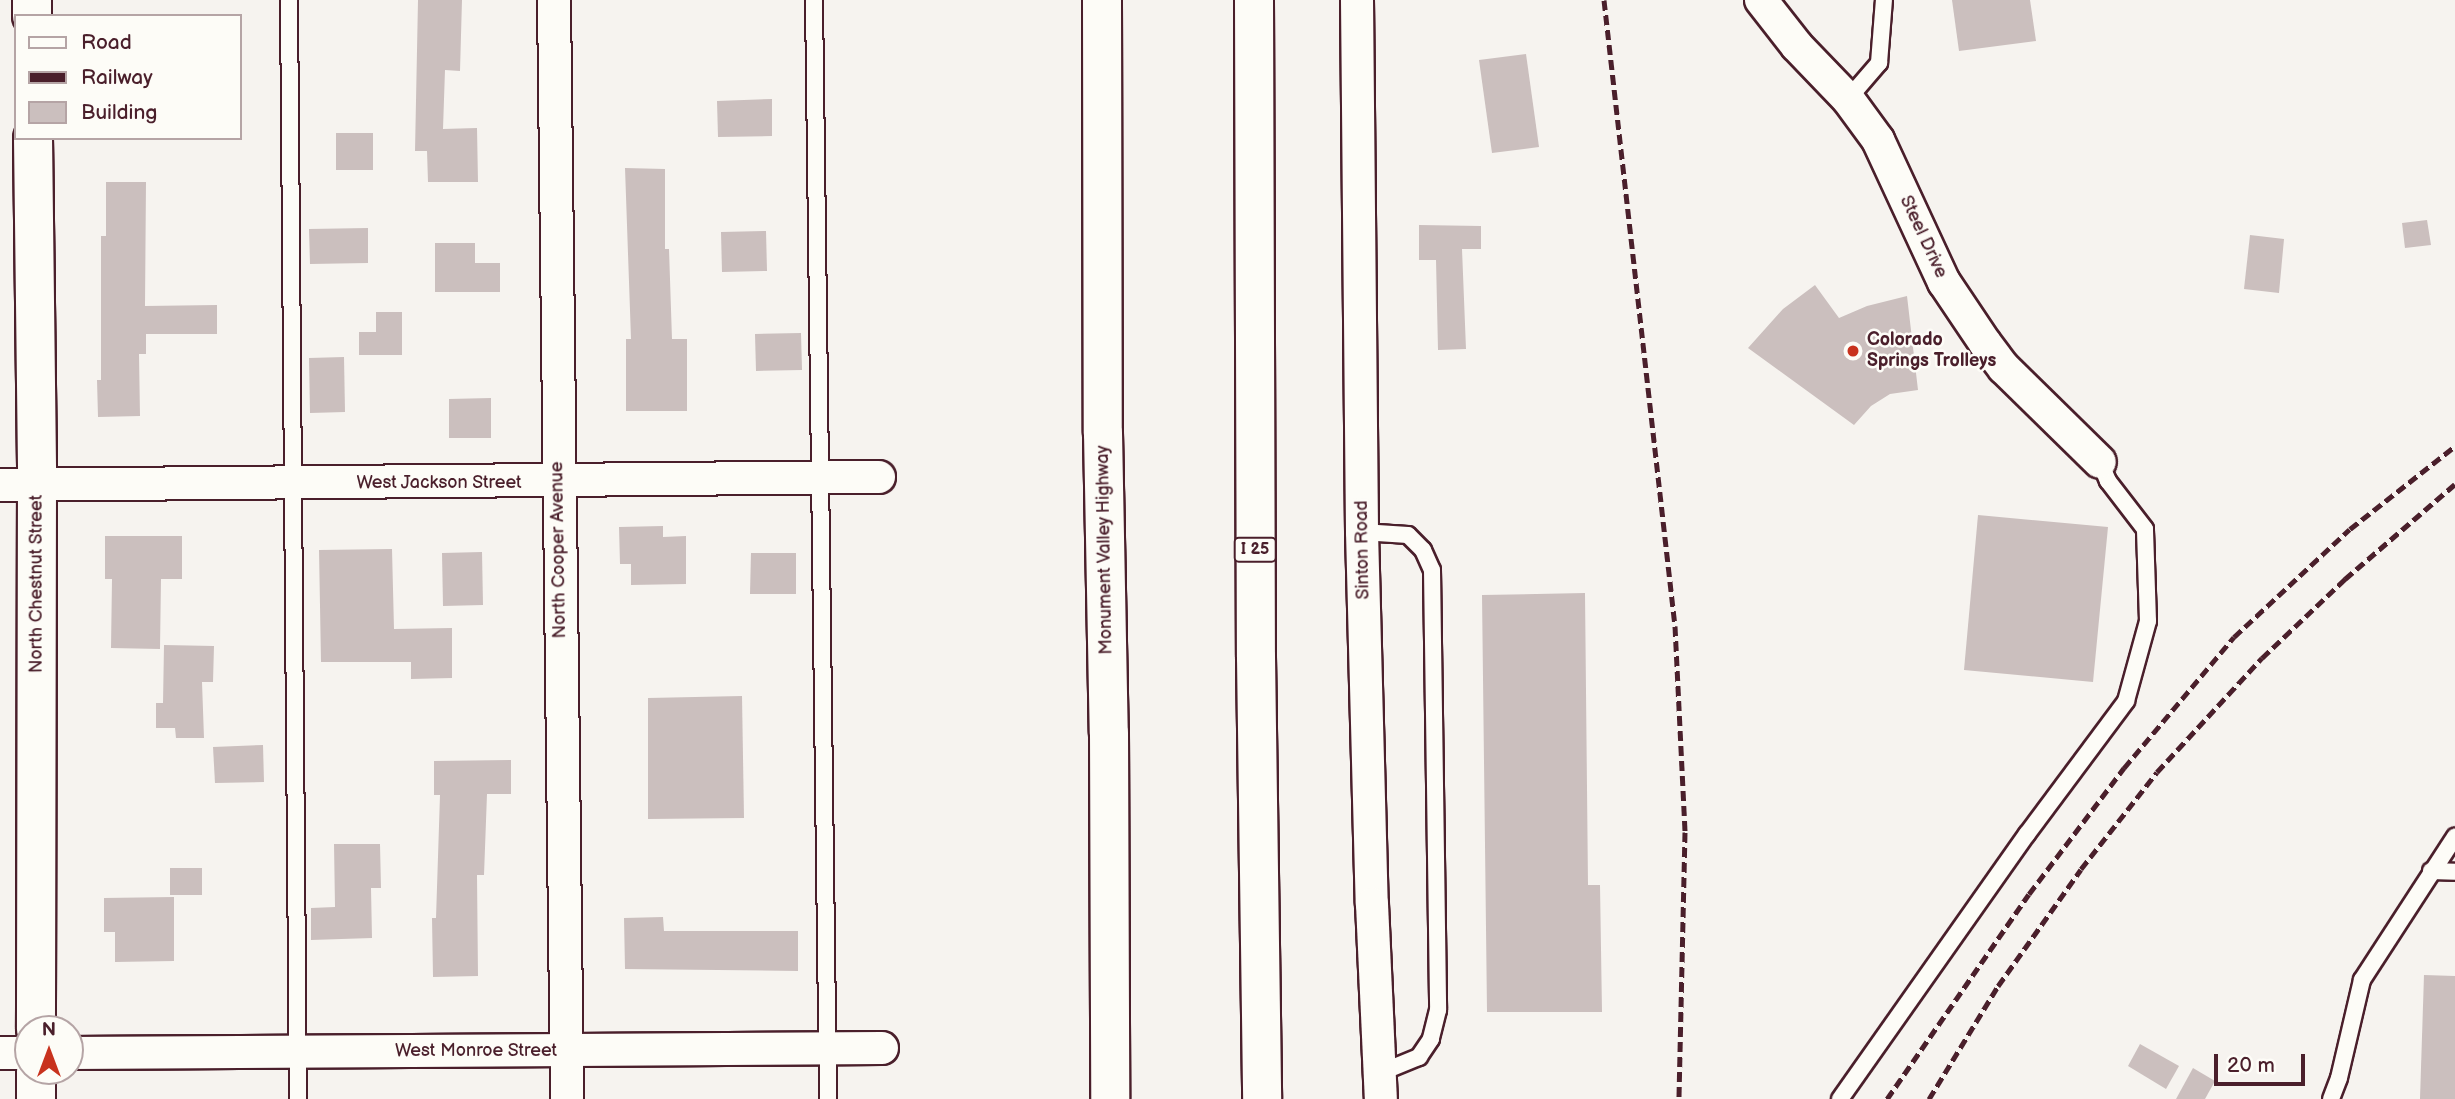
<!DOCTYPE html>
<style>
body{margin:0}
#map{position:relative;width:2455px;height:1099px;overflow:hidden;background:#f6f3ef;font-family:"Balsamiq Sans",sans-serif}
div>[style]{position:absolute}
.building>*{inset:0;background:#cbbfbe}
.roads{filter:drop-shadow(2px 0 #4a1f2b) drop-shadow(-2px 0 #4a1f2b) drop-shadow(0 2px #4a1f2b) drop-shadow(0 -2px #4a1f2b)}
.lane>*{height:16px;margin:-8px;padding:0 8px;transform-origin:8px;border-radius:8px;background:#fdfcf7}
.street>*{height:32px;margin:-16px;padding:0 16px;transform-origin:16px;border-radius:16px;background:#fdfcf7}
.secondary>*{height:38px;margin:-19px;padding:0 19px;transform-origin:19px;border-radius:19px;background:#fdfcf7}
.highway>*{height:38px;margin:-19px;padding:0 19px;transform-origin:19px;border-radius:19px;background:#fdfcf7}
.rail>*{height:5px;margin-top:-2.5px;transform-origin:0;background:repeating-linear-gradient(90deg,#4a1f2b 0 10px,transparent 0 15px)}
.dots>*{width:19px;height:19px;translate:-50% -50%;box-sizing:border-box;border:4px solid #fdfcf7;border-radius:50%}
span{translate:-50% -50%;white-space:nowrap;text-align:center;line-height:1.15;-webkit-text-stroke:5px #fdfcf7;paint-order:stroke}
.shield-label span{padding:2px 5px;background:#fdfcf7;border:2px solid;border-radius:5px;-webkit-text-stroke-width:0}
.shield-label{font-size:16px;color:#4a1f2b;font-weight:700}
.street-label{font-size:18px;color:#4a1f2b}
.poi-label{font-size:18px;color:#4a1f2b;font-weight:700}
.left{translate:0 -50%;text-align:left}
.legend{position:absolute;left:14px;top:14px;width:228px;height:126px;box-sizing:border-box;background:#fdfcf7;border:2px solid #b5a4a5;margin:0;padding:9px 12px;list-style:none;font-size:21px;color:#4a1f2b}
.legend li{display:flex;align-items:center;gap:14px;height:35px}
.legend b{width:35px;border:2px solid #b5a4a5}
.north{position:absolute;left:14px;top:1015px;width:70px;height:70px;box-sizing:border-box;background:#fdfcf7;border:2px solid #b5a4a5;border-radius:50%;rotate:0deg;font-size:19px;font-weight:700;line-height:28px;text-align:center;color:#4a1f2b}
.north::after{content:'';display:block;margin:auto;width:24px;height:32px;background:#c8321e;clip-path:polygon(50% 0,100% 100%,50% 72%,0 100%)}
.scale{position:absolute;left:2214px;top:1054px;width:91px;height:32px;box-sizing:border-box;border:4px solid #4a1f2b;border-top:0;padding-left:9px;font-size:21px;line-height:24px;white-space:nowrap;color:#4a1f2b;-webkit-text-stroke:5px #fdfcf7;paint-order:stroke}
</style>
<div id="map">
<div class="building">
<div style="clip-path:polygon(418px 0,462px 0,460px 71px,445px 70px,443px 129px,477px 128px,478px 182px,428px 182px,427px 151px,415px 151px)"></div>
<div style="clip-path:polygon(1952px 0,2030px 0,2036px 41px,1959px 51px)"></div>
<div style="clip-path:polygon(1526px 54px,1539px 147px,1492px 153px,1479px 60px)"></div>
<div style="clip-path:polygon(772px 99px,772px 136px,718px 137px,717px 101px)"></div>
<div style="clip-path:polygon(336px 133px,373px 133px,373px 170px,336px 170px)"></div>
<div style="clip-path:polygon(625px 168px,665px 169px,665px 249px,669px 249px,672px 339px,687px 339px,687px 411px,626px 411px,626px 339px,631px 339px)"></div>
<div style="clip-path:polygon(106px 182px,146px 182px,145px 306px,217px 305px,217px 334px,146px 334px,146px 354px,139px 354px,140px 416px,98px 417px,97px 380px,101px 380px,101px 236px,106px 236px)"></div>
<div style="clip-path:polygon(2427px 220px,2431px 245px,2405px 248px,2402px 223px)"></div>
<div style="clip-path:polygon(1419px 225px,1481px 226px,1481px 249px,1462px 249px,1466px 349px,1438px 350px,1436px 260px,1419px 260px)"></div>
<div style="clip-path:polygon(368px 228px,368px 263px,310px 264px,309px 229px)"></div>
<div style="clip-path:polygon(766px 231px,767px 271px,722px 272px,721px 232px)"></div>
<div style="clip-path:polygon(2250px 235px,2284px 239px,2279px 293px,2244px 289px)"></div>
<div style="clip-path:polygon(435px 243px,475px 243px,475px 263px,500px 263px,500px 292px,435px 292px)"></div>
<div style="clip-path:polygon(1815px 285px,1839px 318px,1867px 306px,1907px 296px,1918px 390px,1890px 394px,1871px 406px,1854px 425px,1748px 348px,1783px 309px)"></div>
<div style="clip-path:polygon(376px 312px,402px 312px,402px 355px,359px 355px,359px 332px,376px 332px)"></div>
<div style="clip-path:polygon(801px 333px,802px 370px,756px 371px,755px 334px)"></div>
<div style="clip-path:polygon(344px 357px,345px 412px,310px 413px,309px 358px)"></div>
<div style="clip-path:polygon(491px 398px,491px 438px,449px 438px,449px 399px)"></div>
<div style="clip-path:polygon(1978px 515px,2108px 527px,2093px 682px,1964px 670px)"></div>
<div style="clip-path:polygon(663px 526px,663px 537px,686px 536px,686px 584px,631px 585px,631px 564px,620px 564px,619px 527px)"></div>
<div style="clip-path:polygon(105px 536px,182px 536px,182px 579px,161px 579px,160px 649px,111px 648px,112px 579px,105px 579px)"></div>
<div style="clip-path:polygon(392px 549px,394px 629px,452px 628px,452px 678px,411px 679px,411px 662px,321px 662px,319px 550px)"></div>
<div style="clip-path:polygon(482px 552px,483px 605px,443px 606px,442px 553px)"></div>
<div style="clip-path:polygon(751px 553px,796px 553px,796px 594px,750px 594px)"></div>
<div style="clip-path:polygon(1585px 593px,1588px 885px,1600px 885px,1602px 1012px,1487px 1012px,1482px 595px)"></div>
<div style="clip-path:polygon(164px 645px,214px 646px,213px 682px,202px 682px,204px 738px,176px 738px,175px 728px,156px 728px,156px 703px,163px 703px)"></div>
<div style="clip-path:polygon(742px 696px,744px 818px,648px 819px,648px 698px)"></div>
<div style="clip-path:polygon(263px 745px,264px 782px,215px 783px,213px 747px)"></div>
<div style="clip-path:polygon(511px 760px,511px 794px,487px 794px,484px 875px,477px 875px,478px 976px,433px 977px,432px 918px,436px 918px,440px 795px,434px 795px,434px 761px)"></div>
<div style="clip-path:polygon(334px 844px,380px 844px,381px 888px,371px 888px,372px 938px,311px 940px,311px 908px,335px 907px)"></div>
<div style="clip-path:polygon(170px 868px,202px 868px,202px 895px,170px 895px)"></div>
<div style="clip-path:polygon(174px 897px,174px 961px,115px 962px,115px 932px,104px 932px,104px 898px)"></div>
<div style="clip-path:polygon(663px 917px,664px 931px,798px 931px,798px 971px,625px 969px,624px 918px)"></div>
<div style="clip-path:polygon(2424px 975px,2455px 976px,2455px 1099px,2420px 1099px)"></div>
<div style="clip-path:polygon(2140px 1044px,2179px 1066px,2166px 1089px,2128px 1066px)"></div>
<div style="clip-path:polygon(2193px 1068px,2215px 1081px,2205px 1099px,2176px 1099px)"></div>
</div>
<div class="roads">
<div class="lane">
<div style="left:289px;top:0;width:1099px;rotate:89.53deg"></div>
<div style="left:814px;top:0;width:1099px;rotate:89.27deg"></div>
<div style="left:1848px;top:99px;width:48px;rotate:-49.3deg"></div>
<div style="left:1879px;top:63px;width:63px;rotate:-85.5deg"></div>
<div style="left:1362px;top:532px;width:46px;rotate:3.7deg"></div>
<div style="left:1408px;top:535px;width:21px;rotate:45deg"></div>
<div style="left:1423px;top:550px;width:22px;rotate:66deg"></div>
<div style="left:1432px;top:570px;width:440px;rotate:89.2deg"></div>
<div style="left:1438px;top:1010px;width:30px;rotate:104deg"></div>
<div style="left:1431px;top:1039px;width:22px;rotate:124deg"></div>
<div style="left:1419px;top:1057px;width:42px;rotate:157.7deg"></div>
<div style="left:2431px;top:871px;width:24px;rotate:2deg"></div>
<div style="left:1840px;top:1099px;width:324px;rotate:-54.8deg"></div>
<div style="left:2027px;top:834px;width:166px;rotate:-53.3deg"></div>
<div style="left:2126px;top:701px;width:83px;rotate:-74.6deg"></div>
<div style="left:2148px;top:621px;width:92px;rotate:-91.9deg"></div>
<div style="left:2145px;top:529px;width:61px;rotate:-127.6deg"></div>
<div style="left:2108px;top:481px;width:21px;rotate:-113deg"></div>
<div style="left:2331px;top:1099px;width:22px;rotate:-69deg"></div>
<div style="left:2339px;top:1078px;width:101px;rotate:-76.8deg"></div>
<div style="left:2362px;top:980px;width:171px;rotate:-57deg"></div>
</div>
<div class="street">
<div style="left:554px;top:0;width:1099px;rotate:89.32deg"></div>
<div style="left:1357px;top:0;width:532px;rotate:89.46deg"></div>
<div style="left:1362px;top:532px;width:372px;rotate:88.5deg"></div>
<div style="left:1372px;top:904px;width:195px;rotate:87.4deg"></div>
<div style="left:1761px;top:0;width:58px;rotate:52deg"></div>
<div style="left:1797px;top:46px;width:74px;rotate:46.1deg"></div>
<div style="left:1848px;top:99px;width:51px;rotate:53.8deg"></div>
<div style="left:1878px;top:140px;width:157px;rotate:65.1deg"></div>
<div style="left:1944px;top:282px;width:73px;rotate:56.1deg"></div>
<div style="left:1985px;top:343px;width:31px;rotate:53deg"></div>
<div style="left:2004px;top:368px;width:134px;rotate:44.4deg"></div>
<div style="left:0;top:485px;width:879px;rotate:-0.52deg"></div>
<div style="left:0;top:1053px;width:28px"></div>
<div style="left:70px;top:1053px;width:812px;rotate:-0.35deg"></div>
</div>
<div class="secondary">
<div style="left:32px;top:0;width:16px;rotate:90deg"></div>
<div style="left:33px;top:138px;width:347px;rotate:89.3deg"></div>
<div style="left:37px;top:485px;width:544px;rotate:90.11deg"></div>
<div style="left:36px;top:1099px;width:28px;rotate:-90deg"></div>
</div>
<div class="highway">
<div style="left:1102px;top:0;width:433px;rotate:89.9deg"></div>
<div style="left:1103px;top:433px;width:300px;rotate:88.9deg"></div>
<div style="left:1109px;top:733px;width:366px;rotate:89.8deg"></div>
<div style="left:1254px;top:0;width:657px;rotate:89.83deg"></div>
<div style="left:1256px;top:657px;width:442px;rotate:89.2deg"></div>
</div>
</div>
<div class="rail">
<div style="left:1604px;top:0;width:630px;rotate:83.53deg"></div>
<div style="left:1675px;top:626px;width:206px;rotate:87.2deg"></div>
<div style="left:1685px;top:832px;width:267px;rotate:91.3deg"></div>
<div style="left:1887px;top:1099px;width:249px;rotate:-55.3deg"></div>
<div style="left:2029px;top:894px;width:158px;rotate:-53deg"></div>
<div style="left:2124px;top:768px;width:171px;rotate:-50deg"></div>
<div style="left:2234px;top:637px;width:158px;rotate:-43deg"></div>
<div style="left:2350px;top:529px;width:134px;rotate:-38.3deg"></div>
<div style="left:1929px;top:1099px;width:132px;rotate:-58.6deg"></div>
<div style="left:1998px;top:986px;width:143px;rotate:-54.6deg"></div>
<div style="left:2081px;top:869px;width:123px;rotate:-51.9deg"></div>
<div style="left:2157px;top:772px;width:155px;rotate:-47.4deg"></div>
<div style="left:2262px;top:658px;width:115px;rotate:-43.6deg"></div>
<div style="left:2345px;top:579px;width:145px;rotate:-40.8deg"></div>
</div>
<div class="dots">
<div style="left:1853px;top:351px;background:#c8321e"></div>
</div>
<div class="shield-label">
<span style="left:1255px;top:550px">I 25</span>
</div>
<div class="street-label">
<span style="left:1923px;top:237px;rotate:65deg">Steel Drive</span>
<span style="left:439px;top:483px">West Jackson Street</span>
<span style="left:559px;top:550px;rotate:-91deg">North Cooper Avenue</span>
<span style="left:1105px;top:550px;rotate:-91deg">Monument Valley Highway</span>
<span style="left:1363px;top:550px;rotate:-91deg">Sinton Road</span>
<span style="left:37px;top:584px;rotate:-90deg">North Chestnut Street</span>
<span style="left:476px;top:1051px">West Monroe Street</span>
</div>
<div class="poi-label">
<span class="left" style="left:1867px;top:351px">Colorado<br>Springs Trolleys</span>
</div>
<ul class="legend">
<li><b style="height:9px;background:#fdfcf7"></b>Road</li>
<li><b style="height:9px;background:#4a1f2b"></b>Railway</li>
<li><b style="height:19px;background:#cbbfbe"></b>Building</li>
</ul>
<div class="north">N</div>
<div class="scale">20 m</div>
</div>
